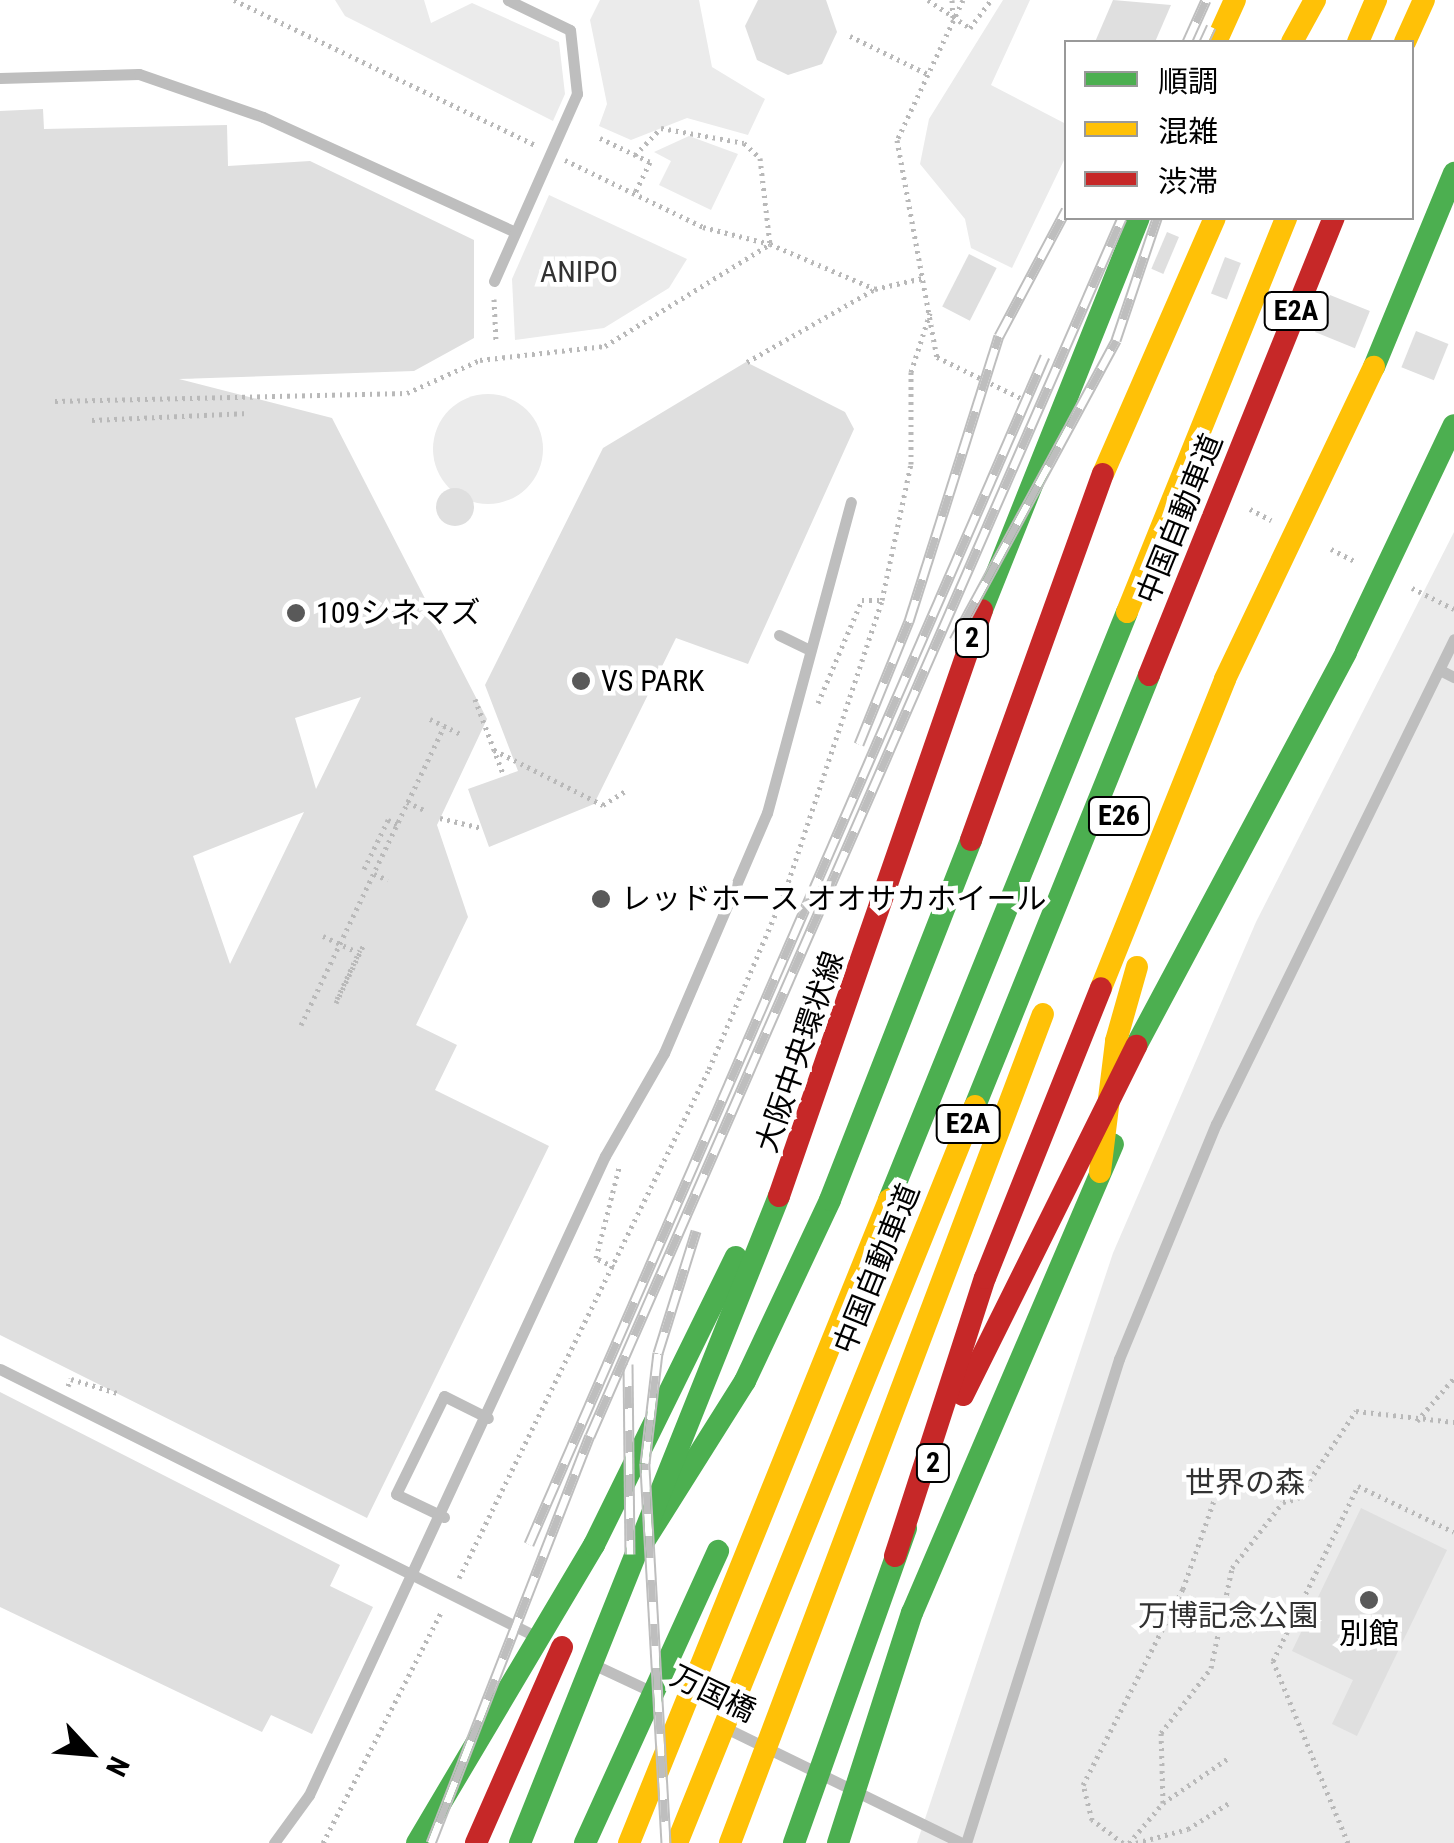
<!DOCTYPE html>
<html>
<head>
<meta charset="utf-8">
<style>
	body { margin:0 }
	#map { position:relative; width:1454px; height:1843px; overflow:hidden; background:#fff; font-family:"Roboto Condensed","Noto Sans JP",sans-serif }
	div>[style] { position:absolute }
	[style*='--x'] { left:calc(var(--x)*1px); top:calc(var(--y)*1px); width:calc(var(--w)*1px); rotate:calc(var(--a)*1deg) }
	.green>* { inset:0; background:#ebebeb }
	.round { border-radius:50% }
	.building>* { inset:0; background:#dfdfdf; transform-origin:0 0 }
	.path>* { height:5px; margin-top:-2.5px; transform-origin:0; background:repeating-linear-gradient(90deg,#b9b9b9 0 2.5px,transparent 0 7.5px) }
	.lane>* { height:11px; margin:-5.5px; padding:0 5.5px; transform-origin:5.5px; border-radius:5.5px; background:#bebebe }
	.fast>* { height:22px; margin:-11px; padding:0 11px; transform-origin:11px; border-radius:11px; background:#4caf50 }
	.slow>* { height:22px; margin:-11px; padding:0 11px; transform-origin:11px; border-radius:11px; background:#ffc107 }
	.jam>* { height:22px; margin:-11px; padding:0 11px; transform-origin:11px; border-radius:11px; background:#c62828 }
	.rail>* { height:11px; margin-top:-5.5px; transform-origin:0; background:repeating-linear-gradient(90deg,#fff 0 22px,#bebebe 0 44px); box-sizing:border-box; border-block:2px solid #bebebe }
	.dots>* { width:28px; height:28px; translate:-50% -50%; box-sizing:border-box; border:5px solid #fff; border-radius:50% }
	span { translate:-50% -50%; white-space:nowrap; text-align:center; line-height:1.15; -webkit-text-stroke:9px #fff; paint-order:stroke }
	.shield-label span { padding:2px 8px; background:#fff; border:2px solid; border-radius:8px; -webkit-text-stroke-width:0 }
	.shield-label { font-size:28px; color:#000; font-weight:700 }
	.park-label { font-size:30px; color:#323232 }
	.street-label { font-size:30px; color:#000 }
	.poi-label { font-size:30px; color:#000 }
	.left { translate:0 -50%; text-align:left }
	.legend { position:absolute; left:1064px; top:40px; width:350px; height:180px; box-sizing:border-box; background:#fff; border:2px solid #999; margin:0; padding:12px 18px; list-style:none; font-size:30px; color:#000 }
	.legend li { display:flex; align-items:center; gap:20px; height:50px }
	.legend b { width:50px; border:2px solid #999 }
	.north { position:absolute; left:40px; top:1703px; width:100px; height:100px; -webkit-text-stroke:8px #fff; paint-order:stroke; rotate:116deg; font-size:28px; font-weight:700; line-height:40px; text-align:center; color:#000 }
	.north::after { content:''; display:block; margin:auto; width:35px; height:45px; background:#000; clip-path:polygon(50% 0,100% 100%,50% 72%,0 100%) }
</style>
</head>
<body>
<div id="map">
	<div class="green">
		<div style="clip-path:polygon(335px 0,424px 0,431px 23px,472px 3px,559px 42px,565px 94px,553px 121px,345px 16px)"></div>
		<div style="clip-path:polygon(600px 0,699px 0,712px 67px,765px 99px,748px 135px,687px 118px,631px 140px,599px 126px,607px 104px,590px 20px)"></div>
		<div style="clip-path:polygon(1003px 0,1030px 0,991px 85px,1066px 124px,1066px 156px,1012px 268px,971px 248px,965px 219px,920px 164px,929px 119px)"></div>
		<div style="clip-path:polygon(689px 136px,738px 154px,711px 210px,659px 185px,671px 161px,654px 152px)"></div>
		<div style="clip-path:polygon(549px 195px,687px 259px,669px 288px,604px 328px,515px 340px,512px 279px)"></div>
		<div class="round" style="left:433px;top:394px;width:110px;height:110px"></div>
		<div style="clip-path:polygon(1454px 532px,1454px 1843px,917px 1843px,1113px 1253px,1256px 922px)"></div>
	</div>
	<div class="building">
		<div style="clip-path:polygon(758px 0,826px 0,837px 32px,822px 64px,788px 75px,757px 60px,745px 26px)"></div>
		<div style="clip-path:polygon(1113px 0,1171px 5px,1155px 42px,1095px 42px)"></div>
		<div style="clip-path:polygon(evenodd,43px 109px,44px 129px,227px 125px,228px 166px,310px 161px,474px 240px,474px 338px,414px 371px,179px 379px,332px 418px,487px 719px,437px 825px,468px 917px,416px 1025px,457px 1045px,435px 1090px,549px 1146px,367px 1518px,0 1335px,0 111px,43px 109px,361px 697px,316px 789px,295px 718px,361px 697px,43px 109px,304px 812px,230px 964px,193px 856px,304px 812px)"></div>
		<div style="left:1167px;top:232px;width:13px;height:40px;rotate:23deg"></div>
		<div style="left:969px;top:254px;width:31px;height:59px;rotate:27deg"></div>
		<div style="left:1225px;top:257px;width:17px;height:39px;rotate:21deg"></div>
		<div style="left:1330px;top:295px;width:43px;height:40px;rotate:22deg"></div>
		<div style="left:1416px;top:331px;width:35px;height:39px;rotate:22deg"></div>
		<div style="clip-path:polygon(746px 362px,845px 412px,854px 429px,748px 664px,676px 638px,594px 804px,489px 847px,468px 789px,518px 771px,485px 685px,603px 448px)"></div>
		<div class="round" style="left:436px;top:488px;width:38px;height:38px"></div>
		<div style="clip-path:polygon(0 1392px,340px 1565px,330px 1586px,373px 1607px,312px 1734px,271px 1715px,262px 1732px,0 1607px)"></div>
		<div style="clip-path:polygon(1361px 1508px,1447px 1550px,1357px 1736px,1332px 1724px,1353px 1680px,1292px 1651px)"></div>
	</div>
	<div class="path">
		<div style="--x:234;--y:0;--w:336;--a:25.7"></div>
		<div style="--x:928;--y:0;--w:50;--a:33.7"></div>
		<div style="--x:970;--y:28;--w:35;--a:-53"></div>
		<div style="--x:952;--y:0;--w:18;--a:87"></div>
		<div style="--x:963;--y:0;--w:155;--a:115.2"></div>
		<div style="--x:897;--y:140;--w:221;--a:79.6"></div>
		<div style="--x:937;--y:357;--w:102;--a:26.1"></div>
		<div style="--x:850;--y:36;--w:87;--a:26"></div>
		<div style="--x:600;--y:138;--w:55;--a:25.6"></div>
		<div style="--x:650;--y:162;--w:34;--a:116"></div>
		<div style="--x:635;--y:155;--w:37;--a:-46"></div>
		<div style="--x:661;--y:128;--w:84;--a:10.2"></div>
		<div style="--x:744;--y:143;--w:22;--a:43"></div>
		<div style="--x:760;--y:158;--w:87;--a:83.4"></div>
		<div style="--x:565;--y:160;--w:153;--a:25.9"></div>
		<div style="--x:703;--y:227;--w:69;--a:14.2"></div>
		<div style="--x:770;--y:244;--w:114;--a:23.2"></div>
		<div style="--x:494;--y:299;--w:42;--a:87.3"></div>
		<div style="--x:747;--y:362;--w:147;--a:-29.7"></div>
		<div style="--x:875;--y:289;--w:49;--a:-12.9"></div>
		<div style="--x:55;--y:401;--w:352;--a:-1.3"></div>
		<div style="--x:407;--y:393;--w:80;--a:-24.3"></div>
		<div style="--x:480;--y:360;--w:126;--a:-6.4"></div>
		<div style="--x:605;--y:346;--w:194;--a:-31.7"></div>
		<div style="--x:92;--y:420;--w:157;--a:-2.6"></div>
		<div style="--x:1250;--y:509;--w:24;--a:28"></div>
		<div style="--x:1331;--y:549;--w:29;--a:27"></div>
		<div style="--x:1412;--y:588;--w:47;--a:26.6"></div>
		<div style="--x:475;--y:699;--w:82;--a:69.4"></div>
		<div style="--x:818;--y:703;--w:112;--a:-66.9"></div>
		<div style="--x:862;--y:600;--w:20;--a:0"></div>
		<div style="--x:430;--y:719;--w:34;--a:26"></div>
		<div style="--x:494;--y:750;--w:122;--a:26.8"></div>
		<div style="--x:603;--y:805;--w:28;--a:-32"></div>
		<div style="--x:407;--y:802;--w:19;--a:25"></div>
		<div style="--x:440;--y:818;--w:43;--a:13.4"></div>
		<div style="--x:364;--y:869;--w:55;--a:-63.9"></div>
		<div style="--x:388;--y:820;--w:10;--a:24"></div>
		<div style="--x:374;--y:874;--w:15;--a:23"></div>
		<div style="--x:323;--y:936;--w:33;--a:25"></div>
		<div style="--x:337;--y:999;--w:54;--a:-64.9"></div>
		<div style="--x:336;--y:1003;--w:65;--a:-64.6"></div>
		<div style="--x:301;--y:1025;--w:331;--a:-64.4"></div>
		<div style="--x:614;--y:1267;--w:20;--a:-153"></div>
		<div style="--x:596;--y:1258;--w:97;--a:-75.7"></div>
		<div style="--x:68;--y:1386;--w:8;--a:-67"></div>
		<div style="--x:71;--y:1379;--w:48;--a:16.9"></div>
		<div style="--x:1417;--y:1421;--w:57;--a:-49.3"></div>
		<div style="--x:459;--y:1578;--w:567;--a:-63.84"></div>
		<div style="--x:709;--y:1069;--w:196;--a:-66.8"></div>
		<div style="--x:786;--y:889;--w:305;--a:-71.6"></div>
		<div style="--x:882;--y:600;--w:139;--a:-78"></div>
		<div style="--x:911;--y:464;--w:92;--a:-90"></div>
		<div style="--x:911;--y:372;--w:62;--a:-72.1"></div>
		<div style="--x:1163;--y:1803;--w:70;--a:-91.6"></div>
		<div style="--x:1161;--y:1733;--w:82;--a:-52.4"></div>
		<div style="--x:1211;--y:1668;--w:102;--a:-78.1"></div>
		<div style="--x:1232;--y:1568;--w:83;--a:-52.3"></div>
		<div style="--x:1283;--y:1502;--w:14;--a:-12"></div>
		<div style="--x:1297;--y:1499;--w:106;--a:-56.2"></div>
		<div style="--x:1356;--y:1411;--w:99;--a:6.4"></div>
		<div style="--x:323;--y:1843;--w:262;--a:-62.9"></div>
		<div style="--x:1123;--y:1843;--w:39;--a:-143"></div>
		<div style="--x:1092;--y:1820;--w:36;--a:-104"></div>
		<div style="--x:1083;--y:1785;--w:220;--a:-63"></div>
		<div style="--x:1183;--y:1589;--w:100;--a:-70.7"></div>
		<div style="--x:1216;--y:1495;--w:52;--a:-26.1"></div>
		<div style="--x:1263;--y:1472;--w:46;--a:16.5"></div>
		<div style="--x:1129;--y:1843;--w:52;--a:-49.6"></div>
		<div style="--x:1163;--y:1803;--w:81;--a:-34.5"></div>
		<div style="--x:1136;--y:1843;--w:54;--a:-15.1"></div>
		<div style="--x:1188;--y:1829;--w:52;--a:-32.5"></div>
		<div style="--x:1348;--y:1843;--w:197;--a:-112.4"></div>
		<div style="--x:1273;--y:1661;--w:195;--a:-64.1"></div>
		<div style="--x:1358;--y:1486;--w:106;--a:25.6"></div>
	</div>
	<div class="lane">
		<div style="--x:0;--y:78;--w:139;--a:-1.6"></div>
		<div style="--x:139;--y:74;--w:131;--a:19.1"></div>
		<div style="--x:263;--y:117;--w:273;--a:24.5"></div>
		<div style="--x:494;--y:281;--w:205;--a:-66.1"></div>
		<div style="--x:577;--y:94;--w:64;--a:-96.2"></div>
		<div style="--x:570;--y:30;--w:69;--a:-154.2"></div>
		<div style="--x:779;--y:635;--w:34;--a:26"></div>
		<div style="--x:1440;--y:670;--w:16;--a:27"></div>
		<div style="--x:0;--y:1369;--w:598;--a:26.52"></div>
		<div style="--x:444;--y:1517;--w:53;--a:-154.4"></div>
		<div style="--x:396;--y:1494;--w:109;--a:-63.9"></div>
		<div style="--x:444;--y:1396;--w:49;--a:26.6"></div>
		<div style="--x:597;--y:1666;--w:56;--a:25.2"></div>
		<div style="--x:732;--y:1731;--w:256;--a:26"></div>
		<div style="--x:274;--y:1843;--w:59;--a:-53.9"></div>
		<div style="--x:309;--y:1795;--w:704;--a:-65.15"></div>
		<div style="--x:605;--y:1156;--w:119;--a:-60.2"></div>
		<div style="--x:664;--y:1053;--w:261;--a:-66.8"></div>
		<div style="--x:767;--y:813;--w:322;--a:-74.9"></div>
		<div style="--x:966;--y:1843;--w:508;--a:-72.46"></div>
		<div style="--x:1119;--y:1359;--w:254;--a:-67.6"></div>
		<div style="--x:1216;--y:1124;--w:540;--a:-63.86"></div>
	</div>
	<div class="fast">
		<div style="--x:1374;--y:367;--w:210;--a:-67.6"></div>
		<div style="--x:982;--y:610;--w:422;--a:-68.2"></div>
		<div style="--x:1136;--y:1046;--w:446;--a:-61.9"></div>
		<div style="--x:1346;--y:652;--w:251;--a:-64.6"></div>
		<div style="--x:975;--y:1106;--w:465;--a:-68"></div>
		<div style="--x:889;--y:1200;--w:634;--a:-67.96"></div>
		<div style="--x:638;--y:1551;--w:201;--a:-57.8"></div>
		<div style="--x:745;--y:1381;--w:200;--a:-64.8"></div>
		<div style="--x:830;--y:1200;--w:387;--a:-68.6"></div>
		<div style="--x:417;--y:1843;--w:347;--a:-59.3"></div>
		<div style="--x:594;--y:1545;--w:321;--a:-63.8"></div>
		<div style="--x:520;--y:1843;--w:697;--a:-68.18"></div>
		<div style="--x:585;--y:1843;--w:321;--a:-65.5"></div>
		<div style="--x:794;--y:1843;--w:334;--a:-70.4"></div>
		<div style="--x:838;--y:1843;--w:242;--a:-72.2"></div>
		<div style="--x:912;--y:1613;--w:510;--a:-66.8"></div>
	</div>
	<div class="slow">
		<div style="--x:1216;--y:42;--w:46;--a:-65.7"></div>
		<div style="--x:1292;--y:42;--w:48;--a:-61.3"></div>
		<div style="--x:1358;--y:42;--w:46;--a:-66.8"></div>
		<div style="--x:1405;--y:42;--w:46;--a:-65.7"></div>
		<div style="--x:1103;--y:474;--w:279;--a:-66.4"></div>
		<div style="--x:1127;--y:612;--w:425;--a:-68"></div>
		<div style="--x:1101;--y:988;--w:333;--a:-68.1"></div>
		<div style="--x:1225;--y:679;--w:346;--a:-64.5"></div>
		<div style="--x:1100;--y:1172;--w:132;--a:-83"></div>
		<div style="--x:1116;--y:1041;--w:77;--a:-74.2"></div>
		<div style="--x:629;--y:1843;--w:694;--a:-67.98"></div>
		<div style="--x:677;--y:1843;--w:795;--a:-67.98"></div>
		<div style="--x:730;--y:1843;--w:886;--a:-69.32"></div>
	</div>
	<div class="jam">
		<div style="--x:1149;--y:675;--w:493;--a:-68"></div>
		<div style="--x:971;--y:840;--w:389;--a:-70.2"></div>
		<div style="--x:779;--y:1196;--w:620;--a:-70.89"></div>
		<div style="--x:963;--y:1395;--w:390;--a:-63.6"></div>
		<div style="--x:895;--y:1556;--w:292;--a:-72.1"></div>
		<div style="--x:985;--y:1278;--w:312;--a:-68.2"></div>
		<div style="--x:476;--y:1843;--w:214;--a:-66.3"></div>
	</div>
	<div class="rail">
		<div style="--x:1187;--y:42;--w:46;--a:-65.7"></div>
		<div style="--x:1204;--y:42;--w:17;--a:-65"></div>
		<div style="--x:954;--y:640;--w:341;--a:-61.6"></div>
		<div style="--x:1116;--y:340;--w:129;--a:-71.4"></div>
		<div style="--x:859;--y:744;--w:133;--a:-67.9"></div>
		<div style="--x:909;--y:621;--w:299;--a:-72.5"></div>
		<div style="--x:999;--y:336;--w:143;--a:-62"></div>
		<div style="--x:628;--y:1364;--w:190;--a:89.4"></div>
		<div style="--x:529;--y:1544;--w:1295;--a:-66.52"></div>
		<div style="--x:431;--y:1843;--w:437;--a:-68.7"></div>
		<div style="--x:590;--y:1436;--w:1329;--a:-66.41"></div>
		<div style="--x:666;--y:1843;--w:381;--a:-93.2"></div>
		<div style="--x:645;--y:1463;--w:111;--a:-83.3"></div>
		<div style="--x:658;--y:1353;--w:128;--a:-72.7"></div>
	</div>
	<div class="dots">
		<div style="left:296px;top:613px;background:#595959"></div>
		<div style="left:581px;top:681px;background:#595959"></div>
		<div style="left:601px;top:899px;background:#595959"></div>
		<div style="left:1369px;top:1600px;background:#595959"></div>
	</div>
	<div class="shield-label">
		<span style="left:1296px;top:311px">E2A</span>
		<span style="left:972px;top:638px">2</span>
		<span style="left:1119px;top:816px">E26</span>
		<span style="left:968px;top:1124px">E2A</span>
		<span style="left:933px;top:1463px">2</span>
	</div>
	<div class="park-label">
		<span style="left:579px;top:272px">ANIPO</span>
		<span style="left:1245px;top:1483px">世界の森</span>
		<span style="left:1228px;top:1616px">万博記念公園</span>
	</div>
	<div class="street-label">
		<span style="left:1180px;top:519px;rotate:-68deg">中国自動車道</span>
		<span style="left:800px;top:1052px;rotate:-71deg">大阪中央環状線</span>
		<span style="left:877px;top:1269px;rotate:-68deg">中国自動車道</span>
		<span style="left:713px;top:1694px;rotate:26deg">万国橋</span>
	</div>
	<div class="poi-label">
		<span class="left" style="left:316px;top:613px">109シネマズ</span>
		<span class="left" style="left:601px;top:681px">VS PARK</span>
		<span class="left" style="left:621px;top:899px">レッドホース オオサカホイール</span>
		<span style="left:1369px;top:1634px">別館</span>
	</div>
	<ul class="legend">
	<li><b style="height:12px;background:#4caf50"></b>順調</li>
	<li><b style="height:12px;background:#ffc107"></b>混雑</li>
	<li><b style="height:12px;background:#c62828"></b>渋滞</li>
	</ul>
	<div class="north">N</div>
</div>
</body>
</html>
